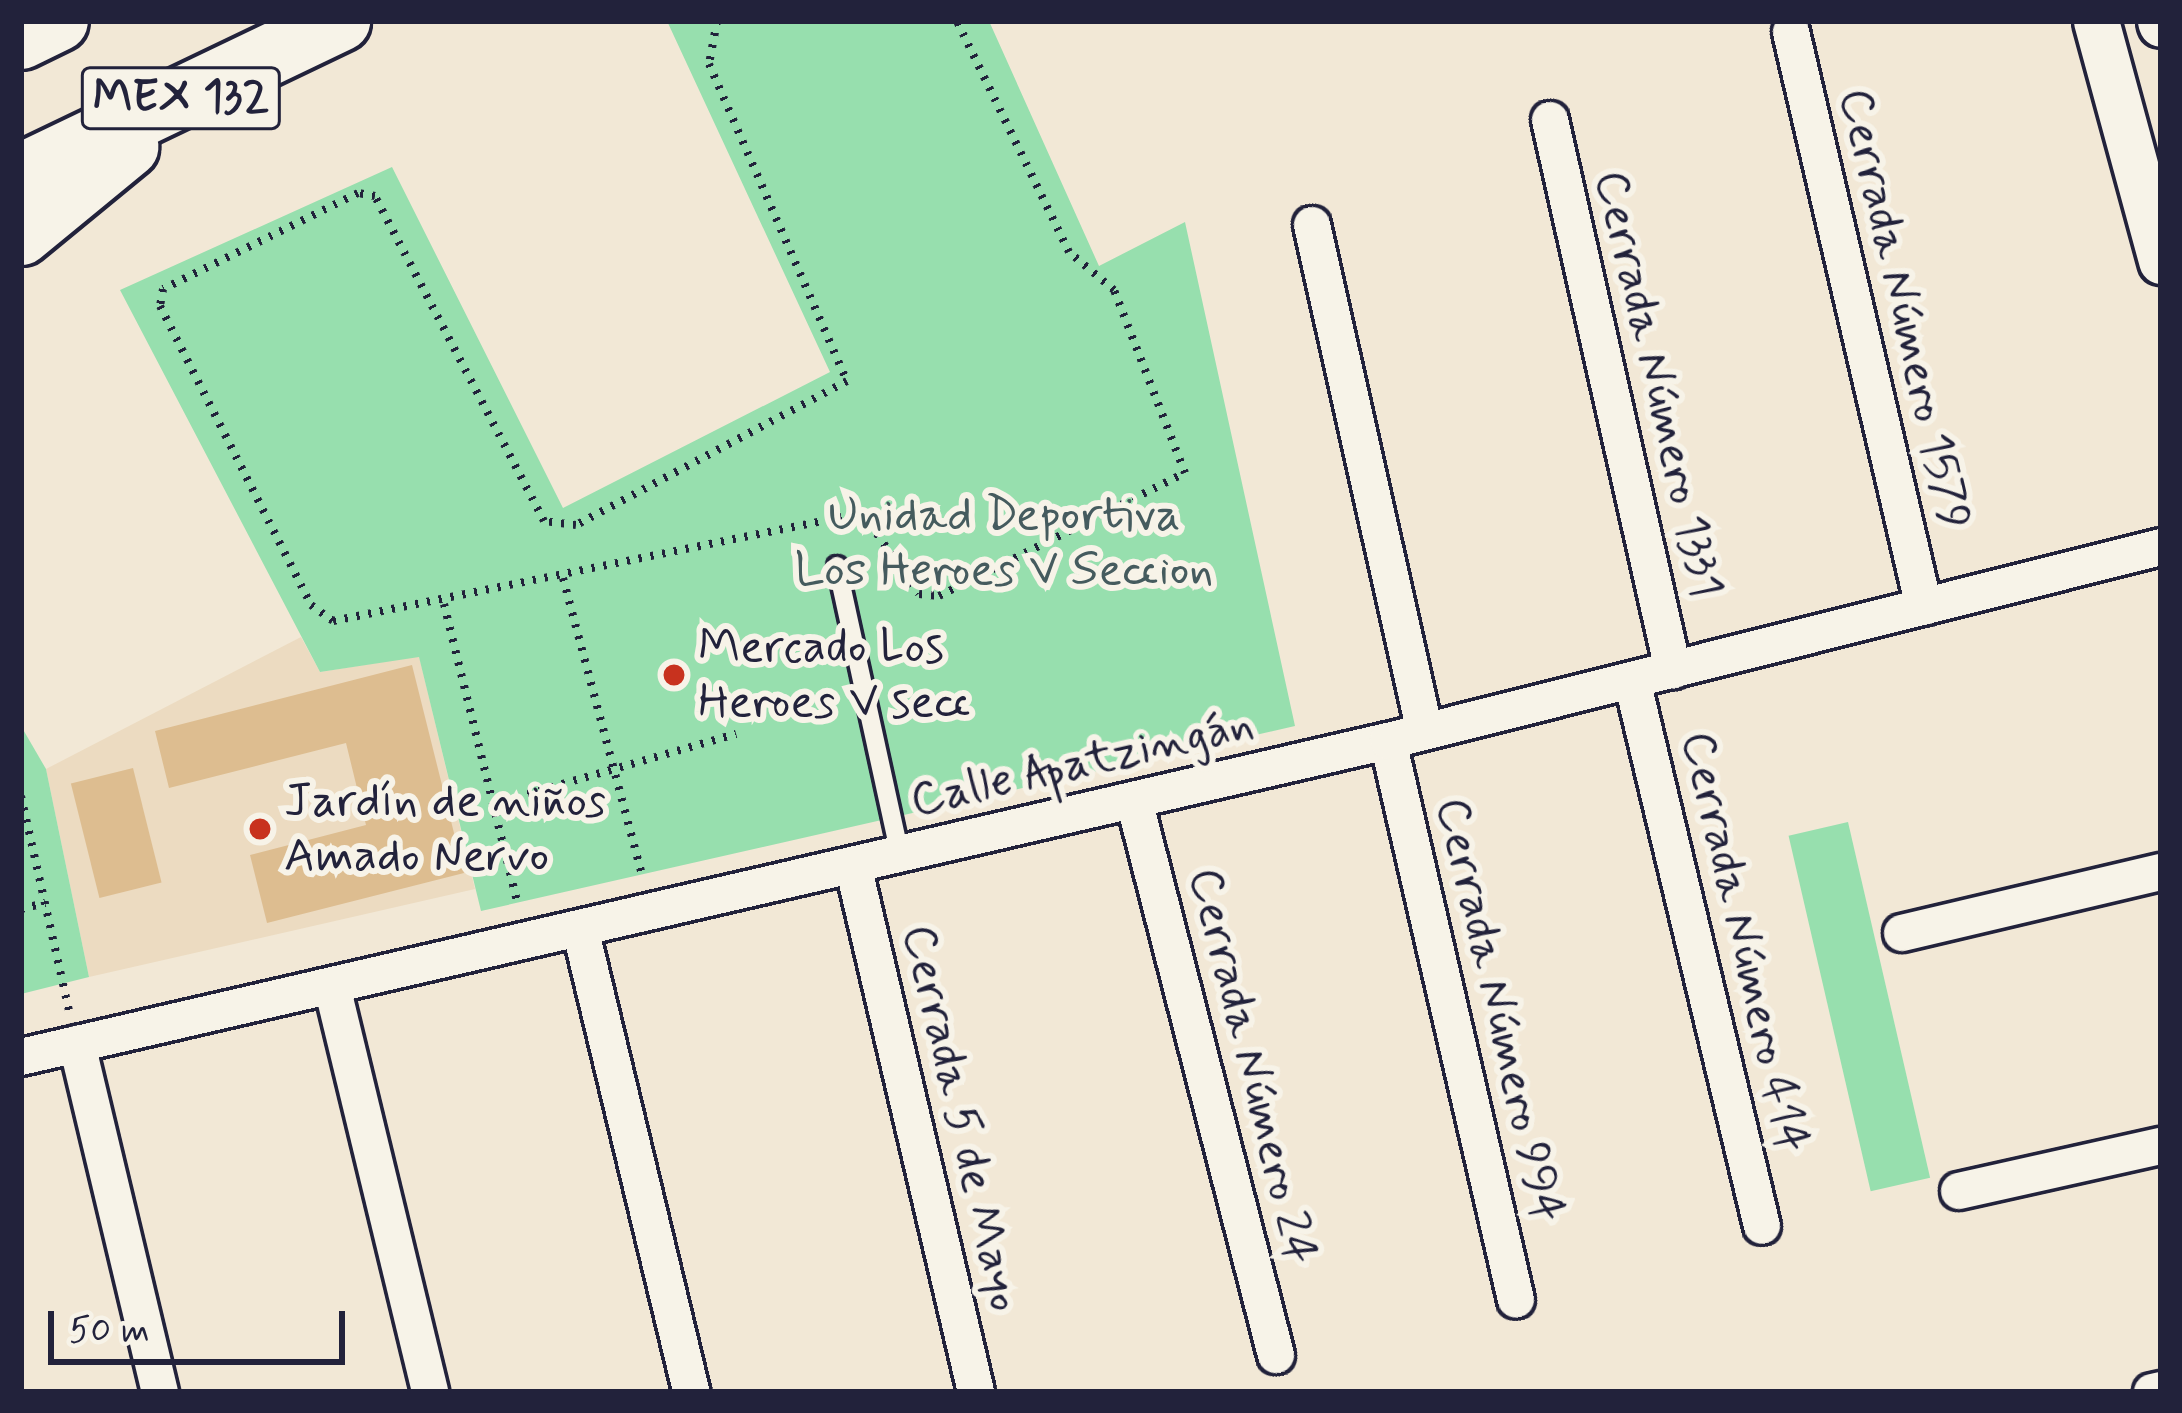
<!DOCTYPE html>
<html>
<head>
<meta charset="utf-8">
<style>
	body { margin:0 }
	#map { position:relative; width:2182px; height:1413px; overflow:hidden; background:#f2e8d6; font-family:Mynerve,sans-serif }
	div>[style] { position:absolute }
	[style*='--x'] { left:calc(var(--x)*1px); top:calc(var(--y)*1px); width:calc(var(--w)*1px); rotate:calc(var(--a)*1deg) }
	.built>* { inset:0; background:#ecdbc1 }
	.green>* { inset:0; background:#97dfae; transform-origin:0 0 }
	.building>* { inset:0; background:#ddbd90; transform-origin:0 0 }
	.path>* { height:8px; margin-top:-4px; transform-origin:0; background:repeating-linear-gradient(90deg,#22223b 0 3px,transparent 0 12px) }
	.roads { filter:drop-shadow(3px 0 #22223b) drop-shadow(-3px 0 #22223b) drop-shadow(0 3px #22223b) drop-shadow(0 -3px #22223b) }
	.service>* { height:18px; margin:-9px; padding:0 9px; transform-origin:9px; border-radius:9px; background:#f7f3e8 }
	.minor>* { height:36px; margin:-18px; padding:0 18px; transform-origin:18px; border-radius:18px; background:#f7f3e8 }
	.tertiary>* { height:45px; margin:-22.5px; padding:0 22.5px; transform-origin:22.5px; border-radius:22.5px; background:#f7f3e8 }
	.trunk>* { height:60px; margin:-30px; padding:0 30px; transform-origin:30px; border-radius:30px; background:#f7f3e8 }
	.dots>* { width:33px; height:33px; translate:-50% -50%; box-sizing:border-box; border:6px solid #f7f3e8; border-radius:50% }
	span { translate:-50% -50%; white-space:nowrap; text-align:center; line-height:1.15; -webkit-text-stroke:12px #f7f3e8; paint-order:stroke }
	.shield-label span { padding:3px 9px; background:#f7f3e8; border:3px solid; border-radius:9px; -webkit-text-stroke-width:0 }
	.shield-label { font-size:45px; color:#22223b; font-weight:700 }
	.street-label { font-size:48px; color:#22223b }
	.park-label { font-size:48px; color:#455b5e }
	.poi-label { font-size:48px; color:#22223b }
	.left { translate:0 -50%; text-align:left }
	.frame { position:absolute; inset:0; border:24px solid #22223b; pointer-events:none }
	.scale { position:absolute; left:48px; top:1311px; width:297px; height:54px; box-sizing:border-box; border:6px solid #22223b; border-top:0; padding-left:15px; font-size:36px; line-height:42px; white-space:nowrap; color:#22223b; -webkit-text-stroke:9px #f7f3e8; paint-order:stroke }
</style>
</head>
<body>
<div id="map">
	<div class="built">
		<div style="clip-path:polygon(301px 637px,320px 672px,419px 656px,475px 889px,89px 977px,46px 769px)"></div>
	</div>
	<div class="green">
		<div style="clip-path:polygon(667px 21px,989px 21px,1099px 266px,1185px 222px,1295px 726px,481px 911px,419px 657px,320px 672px,120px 290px,392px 167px,563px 508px,830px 372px)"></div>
		<div style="clip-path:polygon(21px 726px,46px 769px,89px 977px,21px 994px)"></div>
		<div style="left:1848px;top:822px;width:365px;height:61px;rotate:77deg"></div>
	</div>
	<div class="building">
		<div style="clip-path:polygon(412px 665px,464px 873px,267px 923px,250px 855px,366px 825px,346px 743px,169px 788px,155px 731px)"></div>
		<div style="left:133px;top:768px;width:118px;height:64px;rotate:76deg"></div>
	</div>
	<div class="path">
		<div style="--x:717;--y:21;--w:44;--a:100.5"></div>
		<div style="--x:709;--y:64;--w:346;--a:66.5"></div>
		<div style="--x:847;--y:381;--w:307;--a:152"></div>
		<div style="--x:576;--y:525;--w:32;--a:-173"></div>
		<div style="--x:544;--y:521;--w:366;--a:-117.5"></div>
		<div style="--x:375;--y:196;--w:17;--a:-170"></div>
		<div style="--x:358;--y:193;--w:217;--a:153.8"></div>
		<div style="--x:163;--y:289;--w:17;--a:100"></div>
		<div style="--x:160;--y:306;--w:335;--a:63.2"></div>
		<div style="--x:311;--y:605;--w:27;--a:36"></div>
		<div style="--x:333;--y:621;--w:525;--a:-11.55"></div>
		<div style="--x:847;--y:516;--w:24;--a:19"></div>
		<div style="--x:870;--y:524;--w:85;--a:55"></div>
		<div style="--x:919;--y:594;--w:20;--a:6"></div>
		<div style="--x:939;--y:596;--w:275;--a:-26.6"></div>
		<div style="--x:1185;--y:473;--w:196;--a:-111.2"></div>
		<div style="--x:1114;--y:290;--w:59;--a:-139.8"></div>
		<div style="--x:1069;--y:252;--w:257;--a:-115.9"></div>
		<div style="--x:563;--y:578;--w:310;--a:75.1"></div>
		<div style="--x:444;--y:604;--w:310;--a:76.2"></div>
		<div style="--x:21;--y:796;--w:220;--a:77.4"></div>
		<div style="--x:493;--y:804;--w:253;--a:-16.1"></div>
		<div style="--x:21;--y:909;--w:25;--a:-14"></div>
	</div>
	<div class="roads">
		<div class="service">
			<div style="--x:837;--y:566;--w:295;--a:77.7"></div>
		</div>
		<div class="minor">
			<div style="--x:1791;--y:32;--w:590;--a:76.98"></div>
			<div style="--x:1550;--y:120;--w:564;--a:77.39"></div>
			<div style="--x:1312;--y:225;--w:519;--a:77.44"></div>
			<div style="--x:1632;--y:680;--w:561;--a:76.61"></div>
			<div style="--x:1388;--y:741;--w:573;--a:77.1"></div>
			<div style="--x:1134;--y:800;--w:573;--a:75.65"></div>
			<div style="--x:853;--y:865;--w:541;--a:76.86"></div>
			<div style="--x:580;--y:928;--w:477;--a:76.5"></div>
			<div style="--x:1902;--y:933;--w:266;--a:-13.3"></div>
			<div style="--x:332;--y:986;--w:418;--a:76.4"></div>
			<div style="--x:77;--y:1044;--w:358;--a:76.6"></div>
			<div style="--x:21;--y:1057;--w:1403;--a:-13.02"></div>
			<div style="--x:1388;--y:741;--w:797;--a:-14.09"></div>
			<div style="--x:1959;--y:1191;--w:207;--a:-12.6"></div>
			<div style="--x:2152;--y:1392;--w:9;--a:-13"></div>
		</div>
		<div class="tertiary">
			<div style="--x:2096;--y:21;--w:249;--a:74.8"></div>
			<div style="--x:2160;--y:21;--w:3;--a:72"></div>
		</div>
		<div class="trunk">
			<div style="--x:21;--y:39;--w:41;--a:-25.9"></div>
			<div style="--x:21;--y:174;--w:354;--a:-25.6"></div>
			<div style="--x:21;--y:235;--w:139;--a:-39.4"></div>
		</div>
	</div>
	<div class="dots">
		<div style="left:674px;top:675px;background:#c8321e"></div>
		<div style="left:260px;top:829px;background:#c8321e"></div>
	</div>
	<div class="shield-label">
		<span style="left:181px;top:98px">MEX 132</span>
	</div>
	<div class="street-label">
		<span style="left:1904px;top:309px;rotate:77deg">Cerrada Número 1579</span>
		<span style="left:1658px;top:384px;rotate:77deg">Cerrada Número 1331</span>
		<span style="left:1082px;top:763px;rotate:-13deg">Calle Apatzingán</span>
		<span style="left:1744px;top:942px;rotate:77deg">Cerrada Número 414</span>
		<span style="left:1499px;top:1010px;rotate:77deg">Cerrada Número 994</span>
		<span style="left:1252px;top:1066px;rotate:76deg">Cerrada Número 24</span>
		<span style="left:961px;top:1118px;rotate:77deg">Cerrada 5 de Mayo</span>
	</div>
	<div class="park-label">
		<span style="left:1004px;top:543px">Unidad Deportiva<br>Los Heroes V Seccion</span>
	</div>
	<div class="poi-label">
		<span class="left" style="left:698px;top:675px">Mercado Los<br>Heroes V secc</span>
		<span class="left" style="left:284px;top:829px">Jardín de niños<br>Amado Nervo</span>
	</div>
	<div class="frame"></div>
	<div class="scale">50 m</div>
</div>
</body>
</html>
